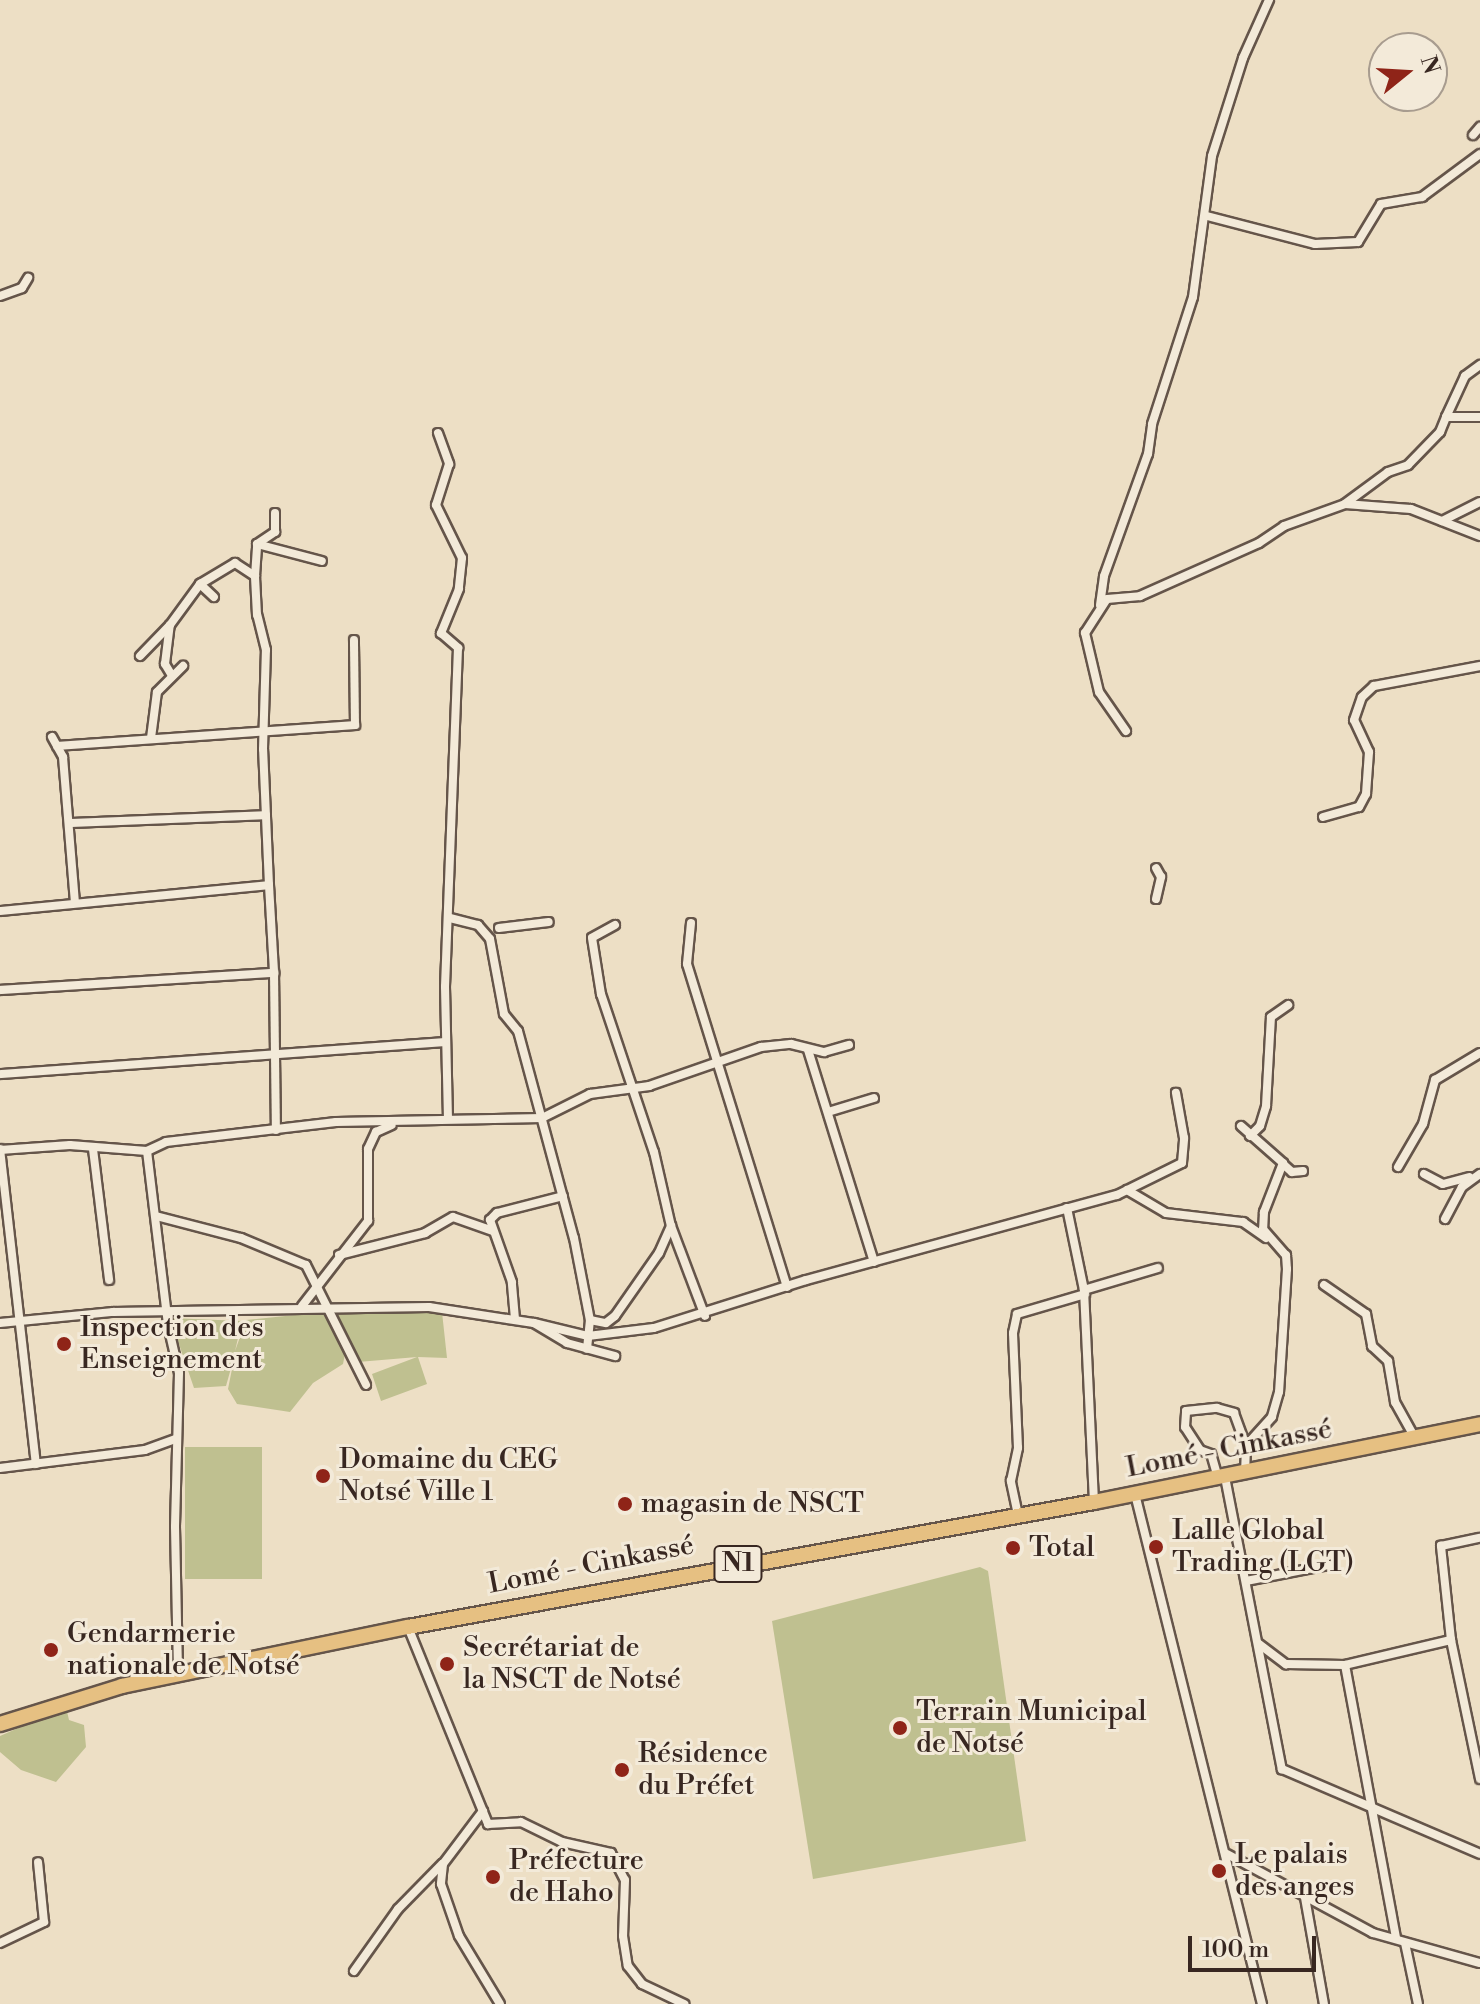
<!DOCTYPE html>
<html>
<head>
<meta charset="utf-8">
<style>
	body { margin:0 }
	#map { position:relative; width:1480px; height:2004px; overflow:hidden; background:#eddfc5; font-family:"Libre Bodoni",serif }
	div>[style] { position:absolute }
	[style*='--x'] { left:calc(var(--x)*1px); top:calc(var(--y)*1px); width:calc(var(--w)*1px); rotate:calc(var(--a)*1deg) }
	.green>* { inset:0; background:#bfc090; transform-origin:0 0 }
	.roads { filter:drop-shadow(2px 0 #65554a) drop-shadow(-2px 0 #65554a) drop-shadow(0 2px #65554a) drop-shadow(0 -2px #65554a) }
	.street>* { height:8px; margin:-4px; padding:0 4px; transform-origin:4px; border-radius:4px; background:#f3ead9 }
	.highway>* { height:14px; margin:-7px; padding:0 7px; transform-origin:7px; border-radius:7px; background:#e6c082 }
	.dots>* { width:22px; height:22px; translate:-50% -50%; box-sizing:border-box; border:4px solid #f3ead9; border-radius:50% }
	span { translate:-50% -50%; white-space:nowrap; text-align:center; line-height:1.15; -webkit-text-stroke:6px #f3ead9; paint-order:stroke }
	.shield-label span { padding:2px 6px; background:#f3ead9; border:2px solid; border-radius:6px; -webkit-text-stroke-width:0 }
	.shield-label { font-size:26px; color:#382721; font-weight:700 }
	.poi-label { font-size:28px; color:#382721 }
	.left { translate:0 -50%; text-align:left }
	.street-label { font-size:28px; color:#382721 }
	.north { position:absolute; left:1368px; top:32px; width:80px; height:80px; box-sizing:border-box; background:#f3ead9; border:2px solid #a89c8f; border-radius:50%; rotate:72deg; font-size:22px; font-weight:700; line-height:32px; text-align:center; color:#382721 }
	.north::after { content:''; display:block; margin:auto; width:28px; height:36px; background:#8f2418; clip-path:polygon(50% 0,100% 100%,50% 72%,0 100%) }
	.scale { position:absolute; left:1188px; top:1936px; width:128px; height:36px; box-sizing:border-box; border:4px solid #382721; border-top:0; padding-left:10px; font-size:24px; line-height:28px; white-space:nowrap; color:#382721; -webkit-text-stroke:6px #f3ead9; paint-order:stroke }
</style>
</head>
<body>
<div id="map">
	<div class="green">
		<div style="clip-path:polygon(335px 1311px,442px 1312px,447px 1358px,418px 1357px,427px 1384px,381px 1401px,372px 1374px,417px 1357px,358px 1362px)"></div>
		<div style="clip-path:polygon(324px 1312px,345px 1354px,343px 1364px,313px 1383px,290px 1412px,237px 1404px,228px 1389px,235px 1354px,226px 1386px,194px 1388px,170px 1318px,242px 1321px,235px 1351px,246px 1320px)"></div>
		<div style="left:185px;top:1447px;width:77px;height:132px"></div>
		<div style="clip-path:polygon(980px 1567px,988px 1571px,1026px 1841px,813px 1879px,772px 1621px)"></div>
		<div style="clip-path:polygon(66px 1707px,69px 1720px,84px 1725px,86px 1747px,56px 1782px,21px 1770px,0 1752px,0 1736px)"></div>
	</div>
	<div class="roads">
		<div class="street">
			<div style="--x:1473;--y:135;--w:11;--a:-49"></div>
			<div style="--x:1207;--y:216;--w:112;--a:14.5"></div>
			<div style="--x:1315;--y:244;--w:43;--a:-2.7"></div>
			<div style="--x:1358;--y:242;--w:44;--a:-58.8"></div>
			<div style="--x:1381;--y:204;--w:42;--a:-9.7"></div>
			<div style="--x:1422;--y:197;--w:72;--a:-36.6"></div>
			<div style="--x:0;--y:296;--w:23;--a:-20"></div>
			<div style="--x:22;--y:288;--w:12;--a:-59"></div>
			<div style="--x:1446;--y:417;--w:45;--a:-65.1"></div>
			<div style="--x:1465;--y:376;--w:19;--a:-36"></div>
			<div style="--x:438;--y:433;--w:33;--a:70"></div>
			<div style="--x:449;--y:464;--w:43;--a:107.6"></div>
			<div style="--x:436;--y:505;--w:59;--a:63.9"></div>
			<div style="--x:462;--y:558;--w:31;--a:96"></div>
			<div style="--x:459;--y:589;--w:48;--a:112.2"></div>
			<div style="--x:441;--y:633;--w:23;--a:41"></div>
			<div style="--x:458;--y:648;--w:339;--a:92.2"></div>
			<div style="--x:445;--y:987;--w:132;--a:88.7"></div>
			<div style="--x:1346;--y:503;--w:52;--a:-36.4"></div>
			<div style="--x:1388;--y:472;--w:21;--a:-19"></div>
			<div style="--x:1408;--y:465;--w:46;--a:-45.9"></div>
			<div style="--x:1440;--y:432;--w:16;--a:-68"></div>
			<div style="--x:1446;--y:417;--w:34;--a:0"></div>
			<div style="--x:1442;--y:521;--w:42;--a:-26.6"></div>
			<div style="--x:257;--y:544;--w:67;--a:14.7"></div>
			<div style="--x:200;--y:584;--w:41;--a:-31"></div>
			<div style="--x:235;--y:563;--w:24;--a:33"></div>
			<div style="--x:1100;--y:605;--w:29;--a:-82"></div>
			<div style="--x:1104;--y:576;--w:130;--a:-70.2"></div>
			<div style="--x:1148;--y:454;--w:30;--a:-82"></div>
			<div style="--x:1152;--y:424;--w:133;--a:-72.1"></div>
			<div style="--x:1193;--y:297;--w:142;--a:-82.3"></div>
			<div style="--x:1212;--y:156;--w:103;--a:-72.4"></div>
			<div style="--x:1243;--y:58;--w:64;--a:-65.9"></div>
			<div style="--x:140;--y:656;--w:43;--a:-45.9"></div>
			<div style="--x:171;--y:674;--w:12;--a:-121"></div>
			<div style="--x:165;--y:664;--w:39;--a:-83"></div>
			<div style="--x:170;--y:625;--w:51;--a:-53.8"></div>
			<div style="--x:200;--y:584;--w:19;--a:43"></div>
			<div style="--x:1126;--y:731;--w:47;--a:-124.7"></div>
			<div style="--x:1099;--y:692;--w:61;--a:-103.3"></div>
			<div style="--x:1085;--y:633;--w:40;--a:-57.1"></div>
			<div style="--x:1107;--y:599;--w:33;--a:-5"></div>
			<div style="--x:1140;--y:596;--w:130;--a:-24"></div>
			<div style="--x:1259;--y:543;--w:30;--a:-34"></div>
			<div style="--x:1284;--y:526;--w:65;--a:-19.8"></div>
			<div style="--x:1345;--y:504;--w:66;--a:4.3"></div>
			<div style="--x:1411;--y:509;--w:74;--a:21.4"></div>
			<div style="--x:52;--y:737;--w:23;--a:61"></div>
			<div style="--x:63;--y:757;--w:146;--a:85.3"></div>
			<div style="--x:151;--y:738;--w:46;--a:-82.6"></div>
			<div style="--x:157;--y:692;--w:37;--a:-45"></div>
			<div style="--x:57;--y:746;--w:299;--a:-4"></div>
			<div style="--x:355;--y:725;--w:85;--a:-90.7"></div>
			<div style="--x:1323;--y:817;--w:37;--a:-16"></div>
			<div style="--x:1359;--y:807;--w:15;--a:-62"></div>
			<div style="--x:1366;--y:794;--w:42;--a:-85.9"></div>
			<div style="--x:1369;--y:752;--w:35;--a:-115"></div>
			<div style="--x:1354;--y:720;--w:24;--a:-71"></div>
			<div style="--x:1362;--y:697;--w:16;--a:-43"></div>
			<div style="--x:1374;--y:686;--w:108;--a:-10.7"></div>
			<div style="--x:69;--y:823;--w:197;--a:-2.3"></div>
			<div style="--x:269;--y:885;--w:88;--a:86.7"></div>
			<div style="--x:1156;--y:899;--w:23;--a:-77"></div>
			<div style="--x:1161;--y:877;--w:10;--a:-119"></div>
			<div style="--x:0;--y:911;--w:270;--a:-5.5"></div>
			<div style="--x:269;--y:885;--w:136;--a:-92.5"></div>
			<div style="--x:263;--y:749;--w:99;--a:-88.3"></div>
			<div style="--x:266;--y:650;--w:36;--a:-104"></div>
			<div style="--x:257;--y:615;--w:39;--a:-93"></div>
			<div style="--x:255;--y:576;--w:32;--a:-86"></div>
			<div style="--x:257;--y:544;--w:22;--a:-34"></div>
			<div style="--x:275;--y:532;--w:19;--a:-90"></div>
			<div style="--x:450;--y:918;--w:29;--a:14"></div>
			<div style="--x:478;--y:925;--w:18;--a:49"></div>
			<div style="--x:490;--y:939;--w:76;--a:79.4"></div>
			<div style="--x:504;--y:1014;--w:22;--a:51"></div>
			<div style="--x:518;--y:1031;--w:214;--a:74.9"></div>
			<div style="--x:574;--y:1238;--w:84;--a:79"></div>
			<div style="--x:590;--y:1320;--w:29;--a:96"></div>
			<div style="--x:691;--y:923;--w:41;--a:95.6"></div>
			<div style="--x:687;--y:964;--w:338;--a:72.8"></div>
			<div style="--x:615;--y:925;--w:26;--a:151"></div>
			<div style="--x:592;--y:938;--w:57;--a:80.9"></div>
			<div style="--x:601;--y:994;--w:167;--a:71.5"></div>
			<div style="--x:654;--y:1152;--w:76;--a:77.1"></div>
			<div style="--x:671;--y:1226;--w:96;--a:69.3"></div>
			<div style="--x:499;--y:928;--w:50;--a:-6.8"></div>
			<div style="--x:0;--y:990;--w:275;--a:-3.6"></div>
			<div style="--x:274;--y:973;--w:157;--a:89.3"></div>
			<div style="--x:808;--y:1050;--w:222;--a:72.7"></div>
			<div style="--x:0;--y:1074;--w:446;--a:-4.1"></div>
			<div style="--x:828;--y:1112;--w:48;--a:-16.9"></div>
			<div style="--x:1241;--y:1126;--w:56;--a:41.4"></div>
			<div style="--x:1283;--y:1163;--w:53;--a:111.2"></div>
			<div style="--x:1264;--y:1212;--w:17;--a:93"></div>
			<div style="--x:1263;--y:1229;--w:35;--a:49"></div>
			<div style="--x:1286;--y:1255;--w:14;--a:86"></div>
			<div style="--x:1287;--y:1269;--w:123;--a:93.7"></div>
			<div style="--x:1279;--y:1392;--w:26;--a:106"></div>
			<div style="--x:1272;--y:1417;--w:39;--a:132"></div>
			<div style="--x:1246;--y:1446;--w:26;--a:92"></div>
			<div style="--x:1250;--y:1136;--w:14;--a:-45"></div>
			<div style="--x:1260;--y:1126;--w:21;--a:-73"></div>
			<div style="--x:1266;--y:1106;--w:89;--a:-86.8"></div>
			<div style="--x:1271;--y:1017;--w:21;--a:-35"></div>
			<div style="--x:0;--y:1149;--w:317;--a:83.5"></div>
			<div style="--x:93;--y:1149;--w:132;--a:83"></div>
			<div style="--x:0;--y:1150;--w:70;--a:-4.1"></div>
			<div style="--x:70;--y:1145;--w:77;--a:4.5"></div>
			<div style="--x:147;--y:1151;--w:21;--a:-25"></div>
			<div style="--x:166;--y:1142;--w:171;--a:-6.7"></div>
			<div style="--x:336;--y:1122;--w:206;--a:-1.1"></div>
			<div style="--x:542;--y:1118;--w:54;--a:-26.6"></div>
			<div style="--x:590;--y:1094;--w:60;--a:-7.7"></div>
			<div style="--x:649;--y:1086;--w:119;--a:-19.2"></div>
			<div style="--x:761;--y:1047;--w:30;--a:-6"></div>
			<div style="--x:791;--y:1044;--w:34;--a:14"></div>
			<div style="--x:824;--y:1052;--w:26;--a:-16"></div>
			<div style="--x:147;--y:1151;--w:175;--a:83.1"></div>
			<div style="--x:168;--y:1325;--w:49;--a:77.1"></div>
			<div style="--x:179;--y:1373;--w:154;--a:91.5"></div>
			<div style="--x:175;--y:1527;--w:148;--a:88.8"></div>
			<div style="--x:1283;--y:1164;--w:12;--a:42"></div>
			<div style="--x:1292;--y:1172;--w:11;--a:-5"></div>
			<div style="--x:1398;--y:1167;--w:50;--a:-59.8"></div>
			<div style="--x:1423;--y:1124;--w:46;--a:-74.7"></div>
			<div style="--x:1435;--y:1080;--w:52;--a:-31"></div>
			<div style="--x:1424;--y:1174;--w:21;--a:28"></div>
			<div style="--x:1443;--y:1184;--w:27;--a:-15"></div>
			<div style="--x:1127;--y:1190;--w:45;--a:30.5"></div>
			<div style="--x:1166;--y:1213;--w:78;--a:6.7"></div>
			<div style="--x:1243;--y:1222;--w:28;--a:35"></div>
			<div style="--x:1067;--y:1208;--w:84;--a:78.3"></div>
			<div style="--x:1084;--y:1290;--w:212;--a:87.3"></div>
			<div style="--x:156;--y:1216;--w:88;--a:14.5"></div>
			<div style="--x:241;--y:1238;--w:70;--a:22.6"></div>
			<div style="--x:306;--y:1265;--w:134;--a:63.4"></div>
			<div style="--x:1445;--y:1219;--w:36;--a:-62"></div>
			<div style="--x:1462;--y:1187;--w:22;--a:-36"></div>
			<div style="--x:339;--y:1255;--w:89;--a:-14.3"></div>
			<div style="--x:425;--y:1233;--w:32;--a:-30"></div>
			<div style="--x:453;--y:1217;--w:42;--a:19.3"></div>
			<div style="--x:1324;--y:1285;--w:51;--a:34.6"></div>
			<div style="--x:1366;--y:1314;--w:33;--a:79"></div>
			<div style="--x:1372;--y:1346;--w:22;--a:43"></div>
			<div style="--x:1388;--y:1361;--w:42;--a:80.3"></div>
			<div style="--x:1395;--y:1402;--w:41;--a:60.9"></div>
			<div style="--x:1084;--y:1290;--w:77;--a:-16.6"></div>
			<div style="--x:302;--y:1306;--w:108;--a:-52.2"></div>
			<div style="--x:368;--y:1221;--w:72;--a:-90"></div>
			<div style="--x:368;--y:1149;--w:19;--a:-65"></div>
			<div style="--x:376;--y:1132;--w:17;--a:-24"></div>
			<div style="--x:515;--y:1319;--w:37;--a:-95"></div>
			<div style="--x:512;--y:1282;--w:66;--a:-109.5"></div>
			<div style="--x:490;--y:1220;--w:10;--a:-45"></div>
			<div style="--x:497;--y:1213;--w:68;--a:-14.4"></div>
			<div style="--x:590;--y:1320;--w:16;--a:11"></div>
			<div style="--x:606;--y:1323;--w:11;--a:-38"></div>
			<div style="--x:615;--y:1316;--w:77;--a:-55.1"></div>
			<div style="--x:659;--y:1253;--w:30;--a:-66"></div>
			<div style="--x:0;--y:1323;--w:114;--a:-5.6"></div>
			<div style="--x:113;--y:1312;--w:316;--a:-0.9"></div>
			<div style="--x:429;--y:1307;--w:106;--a:8.7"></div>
			<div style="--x:534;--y:1323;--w:39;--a:31"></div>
			<div style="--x:567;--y:1343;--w:50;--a:15.2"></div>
			<div style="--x:534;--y:1323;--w:56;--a:13.5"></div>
			<div style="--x:588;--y:1336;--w:66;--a:-6.9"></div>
			<div style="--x:654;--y:1328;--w:159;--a:-17.5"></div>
			<div style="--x:806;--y:1280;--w:322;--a:-15.3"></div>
			<div style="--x:1117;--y:1195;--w:72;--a:-26.2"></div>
			<div style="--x:1182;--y:1163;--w:25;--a:-85"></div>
			<div style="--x:1184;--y:1138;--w:46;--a:-100.1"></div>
			<div style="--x:0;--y:1468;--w:146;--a:-7.1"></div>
			<div style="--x:145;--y:1450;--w:33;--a:-20"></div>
			<div style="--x:1225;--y:1477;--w:298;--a:79"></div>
			<div style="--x:1282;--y:1769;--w:215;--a:23.2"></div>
			<div style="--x:1218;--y:1478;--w:25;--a:-106"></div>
			<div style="--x:1211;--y:1454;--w:12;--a:-160"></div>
			<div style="--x:1200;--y:1450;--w:27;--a:-123"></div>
			<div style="--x:1185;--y:1427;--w:16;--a:-86"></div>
			<div style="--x:1186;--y:1411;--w:31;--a:-6"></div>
			<div style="--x:1217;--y:1408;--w:18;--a:16"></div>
			<div style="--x:1234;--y:1413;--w:35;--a:70"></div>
			<div style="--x:1135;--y:1494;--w:526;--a:76.02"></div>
			<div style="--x:1018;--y:1515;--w:35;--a:-102"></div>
			<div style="--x:1011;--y:1481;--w:34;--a:-78"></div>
			<div style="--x:1018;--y:1448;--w:115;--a:-92.5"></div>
			<div style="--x:1013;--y:1333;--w:19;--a:-78"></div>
			<div style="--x:1017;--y:1314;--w:71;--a:-16.4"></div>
			<div style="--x:1246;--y:1581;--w:85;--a:-10.9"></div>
			<div style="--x:408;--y:1627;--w:213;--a:67.9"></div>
			<div style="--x:488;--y:1824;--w:33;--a:-3"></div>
			<div style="--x:521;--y:1822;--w:46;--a:26"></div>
			<div style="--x:562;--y:1842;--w:50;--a:12.7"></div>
			<div style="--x:611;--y:1853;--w:30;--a:63"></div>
			<div style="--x:625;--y:1880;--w:56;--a:92"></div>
			<div style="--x:623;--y:1936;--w:30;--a:81"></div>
			<div style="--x:628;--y:1966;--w:23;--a:52"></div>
			<div style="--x:642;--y:1984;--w:47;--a:25.5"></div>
			<div style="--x:1451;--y:1640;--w:95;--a:-96.1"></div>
			<div style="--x:1441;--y:1546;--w:40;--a:-12"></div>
			<div style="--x:1259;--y:1644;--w:34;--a:37"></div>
			<div style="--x:1286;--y:1664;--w:59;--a:1"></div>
			<div style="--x:1345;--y:1665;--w:109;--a:-13.3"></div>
			<div style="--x:1451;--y:1640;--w:142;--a:78.2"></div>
			<div style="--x:1345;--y:1665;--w:277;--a:79.4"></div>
			<div style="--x:483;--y:1811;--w:66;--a:127"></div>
			<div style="--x:443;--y:1864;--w:20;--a:96"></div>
			<div style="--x:441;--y:1884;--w:55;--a:70.9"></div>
			<div style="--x:459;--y:1936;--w:79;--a:58.9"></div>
			<div style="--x:1227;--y:1854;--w:166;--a:28.4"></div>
			<div style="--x:1373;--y:1933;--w:111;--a:15.7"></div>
			<div style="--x:1304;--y:1892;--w:114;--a:79.9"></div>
			<div style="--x:0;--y:1943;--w:49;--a:-25.5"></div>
			<div style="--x:44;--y:1922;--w:60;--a:-95.7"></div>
			<div style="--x:1405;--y:1943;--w:62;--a:78"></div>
			<div style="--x:354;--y:1971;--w:76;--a:-54.6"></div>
			<div style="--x:398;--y:1909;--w:63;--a:-45.6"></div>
		</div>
		<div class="highway">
			<div style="--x:0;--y:1724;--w:128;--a:-17.3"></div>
			<div style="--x:122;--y:1686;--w:292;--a:-11.7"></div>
			<div style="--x:408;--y:1627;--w:697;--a:-10.33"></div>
			<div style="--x:1094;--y:1502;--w:394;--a:-11.4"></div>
		</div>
	</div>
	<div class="dots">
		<div style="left:64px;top:1344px;background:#8f2418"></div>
		<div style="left:323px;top:1476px;background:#8f2418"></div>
		<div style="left:625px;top:1504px;background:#8f2418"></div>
		<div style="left:1156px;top:1547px;background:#8f2418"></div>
		<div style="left:1013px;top:1548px;background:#8f2418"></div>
		<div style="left:51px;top:1650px;background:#8f2418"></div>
		<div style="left:447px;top:1664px;background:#8f2418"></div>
		<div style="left:900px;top:1728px;background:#8f2418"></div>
		<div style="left:622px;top:1770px;background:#8f2418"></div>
		<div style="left:1219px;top:1871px;background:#8f2418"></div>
		<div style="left:493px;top:1877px;background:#8f2418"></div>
	</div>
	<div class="shield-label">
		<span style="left:738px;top:1564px">N1</span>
	</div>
	<div class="poi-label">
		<span class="left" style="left:80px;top:1344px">Inspection des<br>Enseignement</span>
		<span class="left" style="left:339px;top:1476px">Domaine du CEG<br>Notsé Ville 1</span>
		<span class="left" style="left:641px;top:1504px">magasin de NSCT</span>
		<span class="left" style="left:1172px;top:1547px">Lalle Global<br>Trading (LGT)</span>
		<span class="left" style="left:1029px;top:1548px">Total</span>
		<span class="left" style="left:67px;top:1650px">Gendarmerie<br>nationale de Notsé</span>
		<span class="left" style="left:463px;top:1664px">Secrétariat de<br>la NSCT de Notsé</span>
		<span class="left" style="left:916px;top:1728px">Terrain Municipal<br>de Notsé</span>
		<span class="left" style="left:638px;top:1770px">Résidence<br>du Préfet</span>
		<span class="left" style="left:1235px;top:1871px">Le palais<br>des anges</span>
		<span class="left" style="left:509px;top:1877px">Préfecture<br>de Haho</span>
	</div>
	<div class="street-label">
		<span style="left:1229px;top:1449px;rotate:-11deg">Lomé - Cinkassé</span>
		<span style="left:591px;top:1565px;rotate:-11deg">Lomé - Cinkassé</span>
	</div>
	<div class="north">N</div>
	<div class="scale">100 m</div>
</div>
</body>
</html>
